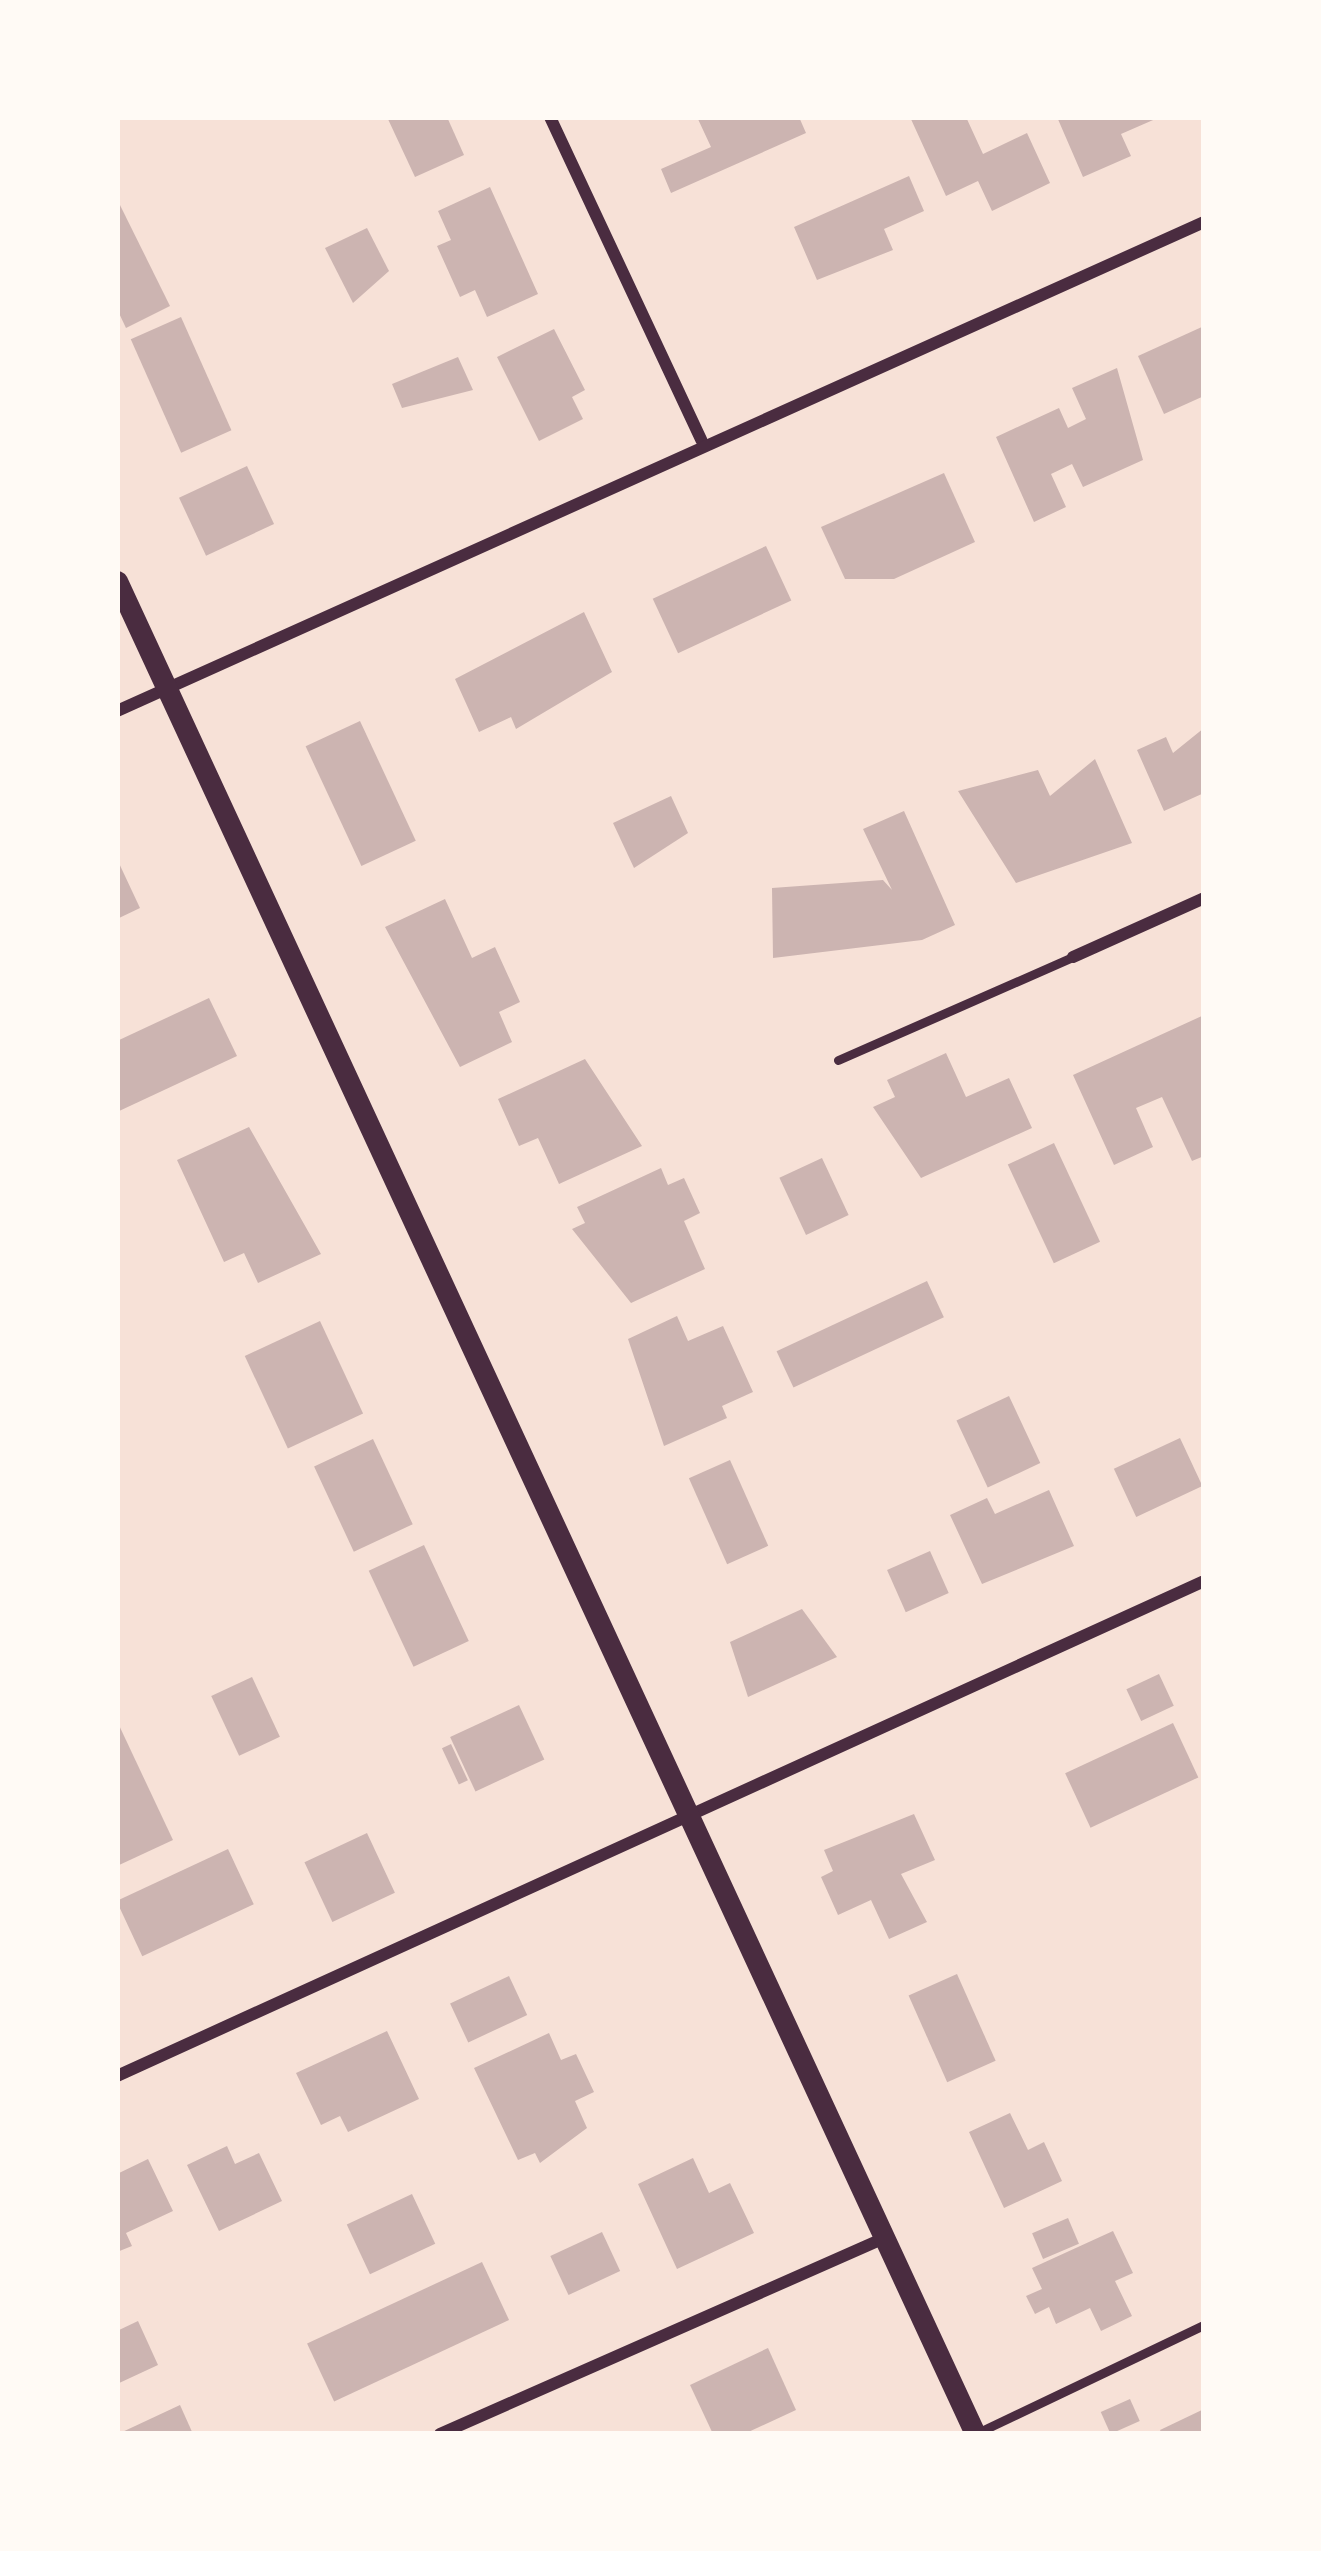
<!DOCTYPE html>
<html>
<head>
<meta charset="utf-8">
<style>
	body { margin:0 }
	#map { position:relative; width:1321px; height:2551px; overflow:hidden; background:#f7e1d7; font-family:"Roboto Condensed",sans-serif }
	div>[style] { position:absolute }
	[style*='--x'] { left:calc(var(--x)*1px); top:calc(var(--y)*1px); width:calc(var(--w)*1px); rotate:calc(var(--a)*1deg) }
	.building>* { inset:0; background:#ccb4b1; transform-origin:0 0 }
	.service>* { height:9px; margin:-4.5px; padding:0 4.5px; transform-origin:4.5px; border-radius:4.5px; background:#4a2c40 }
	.minor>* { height:12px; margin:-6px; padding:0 6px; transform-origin:6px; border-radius:6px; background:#4a2c40 }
	.tertiary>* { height:21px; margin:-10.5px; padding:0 10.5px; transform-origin:10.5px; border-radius:10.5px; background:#4a2c40 }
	span { translate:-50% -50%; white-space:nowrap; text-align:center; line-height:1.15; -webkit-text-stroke:12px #fffaf5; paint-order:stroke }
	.frame { position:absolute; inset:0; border:120px solid #fffaf5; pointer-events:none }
</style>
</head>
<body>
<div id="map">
	<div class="building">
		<div style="clip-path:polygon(387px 117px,447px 117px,464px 155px,415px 177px)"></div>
		<div style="clip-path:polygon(697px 117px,799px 117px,806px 133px,671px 193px,661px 169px,711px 147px)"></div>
		<div style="clip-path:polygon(910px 117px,966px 117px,983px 154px,1027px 133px,1050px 183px,992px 211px,978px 181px,946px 196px)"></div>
		<div style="clip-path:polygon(1057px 117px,1160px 117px,1121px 134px,1131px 156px,1083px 177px)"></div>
		<div style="clip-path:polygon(909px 176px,924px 211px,884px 229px,893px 250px,817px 280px,794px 227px)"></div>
		<div style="clip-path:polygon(490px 187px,538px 294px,487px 317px,475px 290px,460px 297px,437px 246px,451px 240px,438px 211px)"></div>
		<div style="clip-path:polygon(117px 199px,170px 306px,126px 328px,117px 309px)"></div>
		<div style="clip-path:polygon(367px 228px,389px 271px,353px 303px,325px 248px)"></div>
		<div style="left:181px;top:317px;width:124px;height:55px;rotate:66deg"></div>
		<div style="clip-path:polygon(1204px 326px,1204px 396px,1164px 414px,1138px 356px)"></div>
		<div style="clip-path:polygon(554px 329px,585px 390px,572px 397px,583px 419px,539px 441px,497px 357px)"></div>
		<div style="clip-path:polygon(458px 357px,473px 390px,402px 408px,392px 384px)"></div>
		<div style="clip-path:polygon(1117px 368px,1143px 460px,1083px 487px,1072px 464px,1051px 474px,1066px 507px,1034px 522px,996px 437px,1059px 408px,1068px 428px,1086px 419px,1072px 388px)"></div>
		<div style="left:247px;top:466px;width:64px;height:75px;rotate:65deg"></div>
		<div style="clip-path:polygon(944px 473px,975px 542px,894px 579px,845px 579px,821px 527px)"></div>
		<div style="left:766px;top:546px;width:60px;height:125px;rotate:65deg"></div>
		<div style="clip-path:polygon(584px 612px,612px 672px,516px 729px,511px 717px,479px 732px,455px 679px)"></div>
		<div style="left:360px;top:721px;width:132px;height:60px;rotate:65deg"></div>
		<div style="clip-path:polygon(1204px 728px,1204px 793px,1164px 811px,1137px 750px,1166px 737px,1173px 753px)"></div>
		<div style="clip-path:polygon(1095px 759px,1132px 843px,1016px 883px,958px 791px,1038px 770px,1050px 796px)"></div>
		<div style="clip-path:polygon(671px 796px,688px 833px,634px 868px,613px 823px)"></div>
		<div style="clip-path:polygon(904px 811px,955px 925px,922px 940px,773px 958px,772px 888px,883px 880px,892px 890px,863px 829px)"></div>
		<div style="clip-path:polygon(117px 859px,140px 908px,117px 919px)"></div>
		<div style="clip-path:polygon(445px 899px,472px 958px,495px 947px,520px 1002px,499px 1012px,512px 1042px,460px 1067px,385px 927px)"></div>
		<div style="clip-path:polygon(209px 998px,237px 1056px,117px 1112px,117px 1041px)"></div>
		<div style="clip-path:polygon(1204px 1015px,1204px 1156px,1192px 1161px,1162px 1097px,1136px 1108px,1153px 1147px,1114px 1165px,1073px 1075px)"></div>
		<div style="clip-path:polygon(946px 1053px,966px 1097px,1009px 1078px,1032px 1128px,921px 1178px,873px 1107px,895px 1097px,887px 1080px)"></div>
		<div style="clip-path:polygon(585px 1059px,642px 1146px,559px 1184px,538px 1138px,519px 1146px,498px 1099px)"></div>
		<div style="clip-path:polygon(249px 1127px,321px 1254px,258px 1283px,244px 1253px,224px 1262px,177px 1160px)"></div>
		<div style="left:1054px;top:1143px;width:109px;height:51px;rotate:65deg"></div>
		<div style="left:822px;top:1158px;width:63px;height:47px;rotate:65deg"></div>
		<div style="clip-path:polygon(661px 1168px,668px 1185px,684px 1178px,700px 1213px,684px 1221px,705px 1269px,631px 1303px,572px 1229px,585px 1223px,577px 1207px)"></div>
		<div style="left:927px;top:1281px;width:40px;height:166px;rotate:65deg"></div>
		<div style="clip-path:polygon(677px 1316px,688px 1341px,723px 1326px,753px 1392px,722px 1406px,727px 1418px,664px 1446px,628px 1339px)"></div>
		<div style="left:320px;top:1321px;width:102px;height:83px;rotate:65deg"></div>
		<div style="left:1009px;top:1396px;width:74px;height:58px;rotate:65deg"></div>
		<div style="left:1180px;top:1438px;width:53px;height:73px;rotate:65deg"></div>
		<div style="left:373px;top:1439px;width:94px;height:65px;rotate:65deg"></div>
		<div style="left:730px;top:1460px;width:94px;height:45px;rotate:66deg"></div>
		<div style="clip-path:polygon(1049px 1490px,1074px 1546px,982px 1584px,950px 1515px,987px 1498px,995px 1514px)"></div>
		<div style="left:424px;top:1545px;width:106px;height:61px;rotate:65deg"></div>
		<div style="left:930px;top:1551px;width:46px;height:47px;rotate:66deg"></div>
		<div style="clip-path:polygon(802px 1609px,837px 1657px,748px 1697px,730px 1642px)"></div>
		<div style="left:1159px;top:1674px;width:35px;height:36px;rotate:65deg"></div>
		<div style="left:252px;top:1677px;width:66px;height:45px;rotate:65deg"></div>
		<div style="left:519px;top:1705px;width:60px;height:76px;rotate:65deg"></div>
		<div style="clip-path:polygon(117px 1721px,173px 1840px,117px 1866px)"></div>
		<div style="left:1173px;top:1723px;width:60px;height:119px;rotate:65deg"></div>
		<div style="left:451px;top:1744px;width:40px;height:10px;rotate:65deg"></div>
		<div style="clip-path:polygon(914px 1814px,935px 1860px,901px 1874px,927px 1922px,889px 1939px,871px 1900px,838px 1915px,821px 1877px,833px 1871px,824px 1850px)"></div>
		<div style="left:367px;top:1833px;width:66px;height:69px;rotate:65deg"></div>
		<div style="left:228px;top:1849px;width:61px;height:123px;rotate:65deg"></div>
		<div style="left:957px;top:1974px;width:95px;height:53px;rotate:66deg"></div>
		<div style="left:509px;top:1976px;width:43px;height:65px;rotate:65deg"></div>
		<div style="clip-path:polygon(387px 2031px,419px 2099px,348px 2132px,340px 2116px,321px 2125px,296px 2073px)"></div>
		<div style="clip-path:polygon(549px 2033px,561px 2060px,576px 2054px,594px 2092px,575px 2101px,587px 2128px,540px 2163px,535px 2153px,518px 2160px,474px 2068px)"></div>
		<div style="clip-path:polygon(1010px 2113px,1028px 2150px,1044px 2142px,1062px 2181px,1004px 2208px,969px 2132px)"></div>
		<div style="clip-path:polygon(227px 2146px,235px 2164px,259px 2153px,282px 2201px,219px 2231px,187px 2165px)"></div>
		<div style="clip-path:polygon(693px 2158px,709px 2193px,730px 2183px,754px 2233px,677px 2269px,638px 2184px)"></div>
		<div style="clip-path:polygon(148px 2159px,173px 2211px,126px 2233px,132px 2246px,117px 2252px,117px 2174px)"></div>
		<div style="left:412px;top:2194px;width:55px;height:72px;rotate:65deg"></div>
		<div style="left:1068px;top:2218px;width:28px;height:39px;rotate:67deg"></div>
		<div style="clip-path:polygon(1113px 2231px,1133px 2273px,1115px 2281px,1132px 2316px,1101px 2331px,1090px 2308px,1056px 2324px,1049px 2307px,1035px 2314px,1026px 2296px,1042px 2289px,1032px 2268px)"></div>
		<div style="left:602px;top:2232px;width:43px;height:57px;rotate:65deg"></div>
		<div style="left:482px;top:2262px;width:64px;height:193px;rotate:65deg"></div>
		<div style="clip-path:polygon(138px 2321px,158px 2365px,117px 2384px,117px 2331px)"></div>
		<div style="clip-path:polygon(768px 2348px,796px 2410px,744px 2434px,713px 2434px,690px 2385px)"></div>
		<div style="left:1130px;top:2399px;width:24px;height:32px;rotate:66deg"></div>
		<div style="clip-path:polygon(180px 2405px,193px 2434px,118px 2434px)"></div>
		<div style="clip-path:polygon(1204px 2409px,1204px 2434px,1162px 2434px,1160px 2430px)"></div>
	</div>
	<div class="service">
		<div style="--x:838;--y:1060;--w:257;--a:-23.7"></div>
		<div style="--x:975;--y:2434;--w:254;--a:-25.5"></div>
	</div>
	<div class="minor">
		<div style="--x:550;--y:117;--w:357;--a:64.9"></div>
		<div style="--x:117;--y:711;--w:1192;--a:-24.22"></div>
		<div style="--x:1073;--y:957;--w:144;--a:-24.2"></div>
		<div style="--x:117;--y:2076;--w:1194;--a:-24.48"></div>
		<div style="--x:440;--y:2434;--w:485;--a:-23.8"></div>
	</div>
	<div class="tertiary">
		<div style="--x:117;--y:581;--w:2042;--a:65.15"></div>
	</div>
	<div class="frame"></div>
</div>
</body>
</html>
